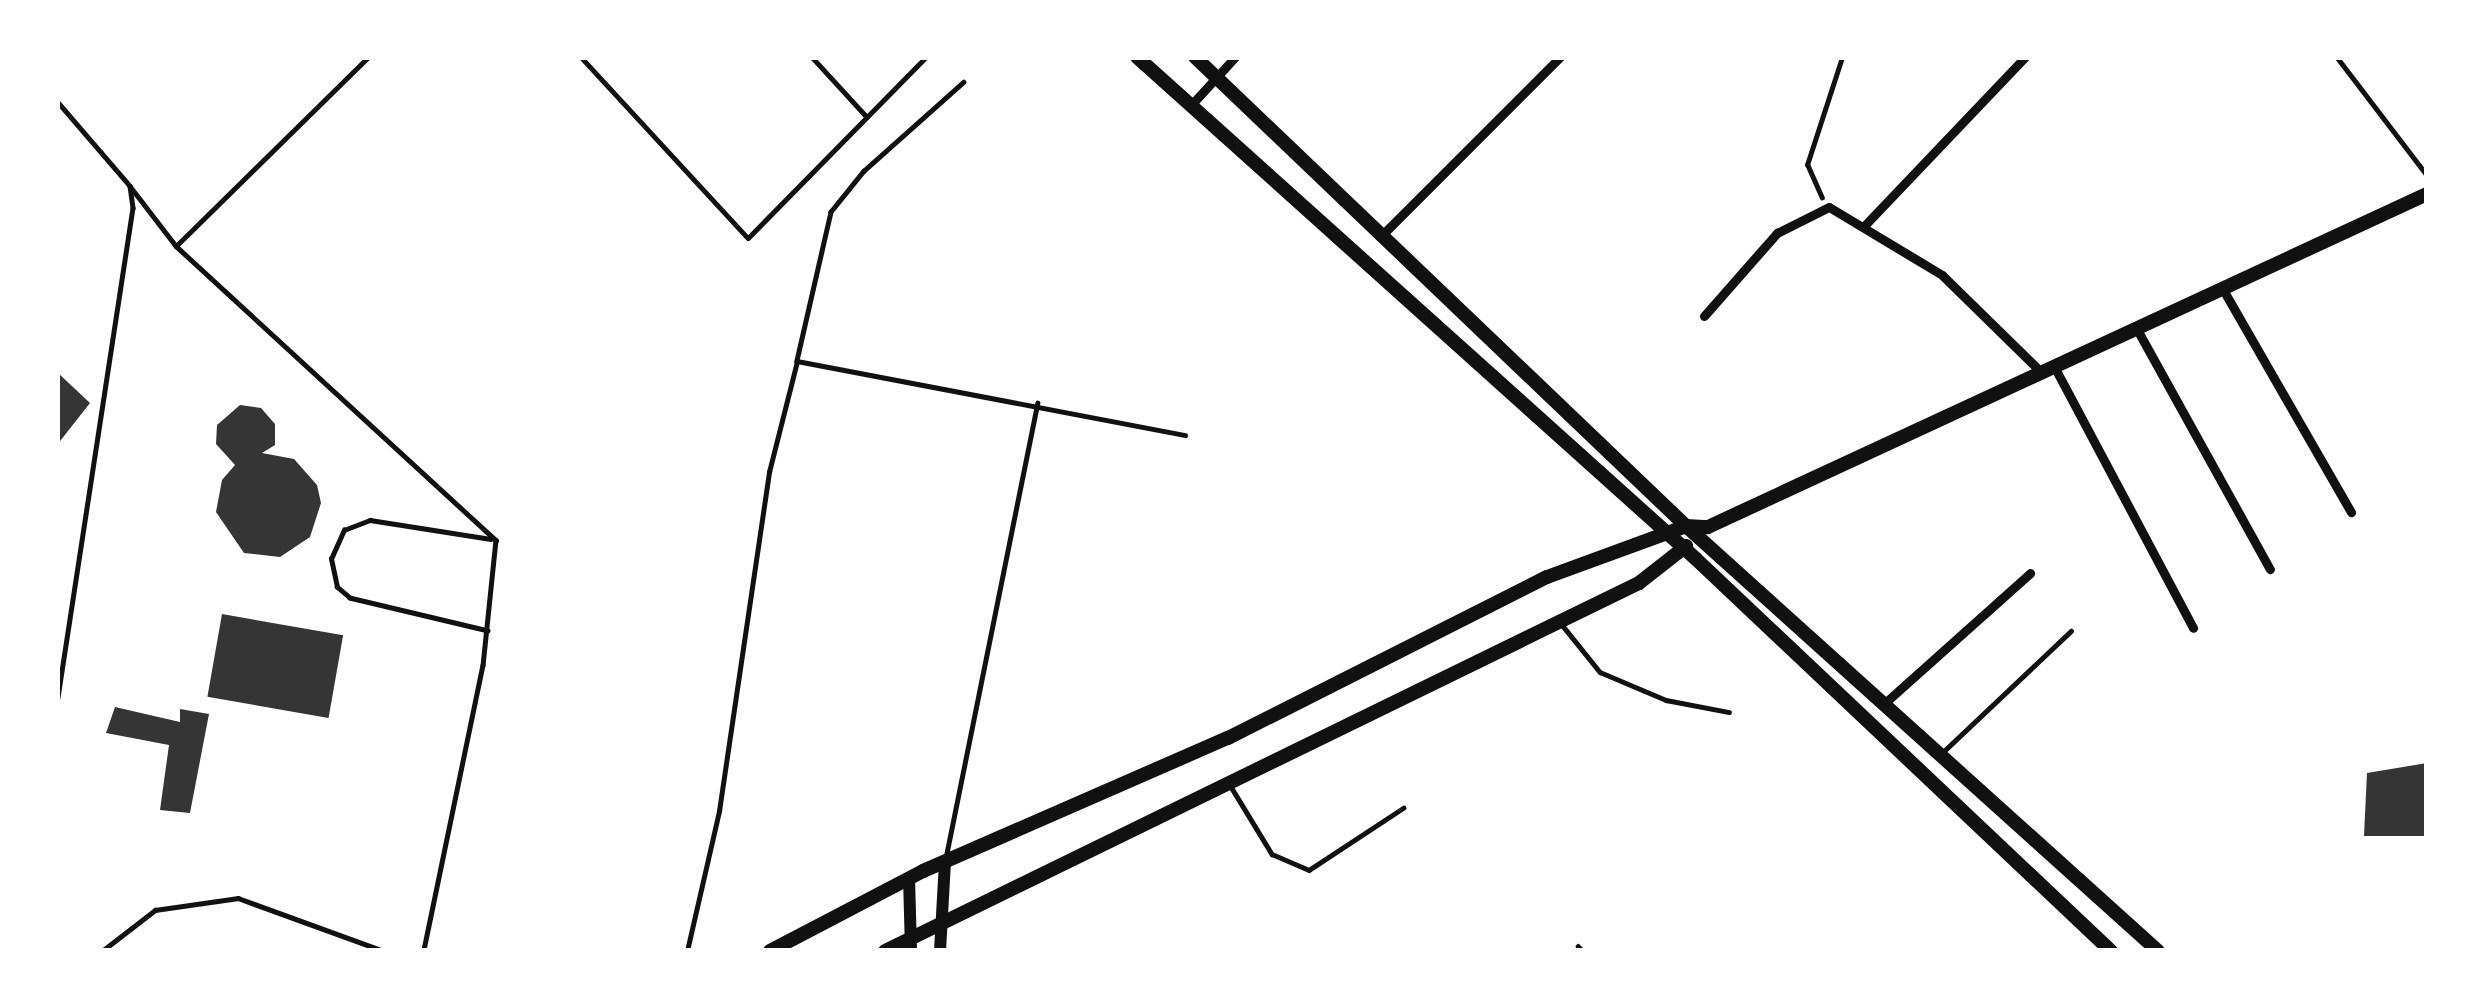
<!DOCTYPE html>
<html>
<head>
<meta charset="utf-8">
<style>
	body { margin:0 }
	#map { position:relative; width:2484px; height:1008px; overflow:hidden; background:#fff; font-family:Helvetica,sans-serif }
	div>[style] { position:absolute }
	[style*='--x'] { left:calc(var(--x)*1px); top:calc(var(--y)*1px); width:calc(var(--w)*1px); rotate:calc(var(--a)*1deg) }
	.building>* { inset:0; background:#353535; transform-origin:0 0 }
	.path>* { height:4.5px; margin:-2.25px; padding:0 2.25px; transform-origin:2.25px; border-radius:2.25px; background:#111 }
	.service>* { height:4.5px; margin:-2.25px; padding:0 2.25px; transform-origin:2.25px; border-radius:2.25px; background:#111 }
	.minor>* { height:9px; margin:-4.5px; padding:0 4.5px; transform-origin:4.5px; border-radius:4.5px; background:#111 }
	.tertiary>* { height:12px; margin:-6px; padding:0 6px; transform-origin:6px; border-radius:6px; background:#111 }
	.secondary>* { height:14px; margin:-7px; padding:0 7px; transform-origin:7px; border-radius:7px; background:#111 }
	span { translate:-50% -50%; white-space:nowrap; text-align:center; line-height:1.15; -webkit-text-stroke:12px #fff; paint-order:stroke }
	.frame { position:absolute; inset:0; border:60px solid #fff; pointer-events:none }
</style>
</head>
<body>
<div id="map">
	<div class="building">
		<div style="clip-path:polygon(57px 372px,90px 403px,57px 445px)"></div>
		<div style="clip-path:polygon(240px 405px,261px 408px,275px 424px,275px 445px,262px 453px,294px 459px,317px 485px,321px 503px,310px 537px,280px 557px,244px 553px,216px 512px,222px 480px,235px 465px,216px 444px,217px 425px)"></div>
		<div style="left:222px;top:614px;width:123px;height:84px;rotate:10deg"></div>
		<div style="clip-path:polygon(115px 707px,180px 722px,180px 709px,209px 714px,190px 813px,160px 810px,169px 745px,106px 733px)"></div>
		<div style="clip-path:polygon(2427px 763px,2427px 836px,2364px 836px,2367px 773px)"></div>
	</div>
	<div class="path">
		<div style="--x:1822;--y:198;--w:36;--a:-114"></div>
		<div style="--x:1807;--y:165;--w:114;--a:-72"></div>
	</div>
	<div class="service">
		<div style="--x:581;--y:57;--w:246;--a:47.3"></div>
		<div style="--x:748;--y:238;--w:254;--a:-45.5"></div>
		<div style="--x:812;--y:57;--w:81;--a:47.5"></div>
		<div style="--x:2337;--y:57;--w:148;--a:52.7"></div>
		<div style="--x:964;--y:82;--w:134;--a:138.3"></div>
		<div style="--x:864;--y:171;--w:53;--a:128.8"></div>
		<div style="--x:831;--y:212;--w:153;--a:102.9"></div>
		<div style="--x:797;--y:361;--w:395;--a:10.8"></div>
		<div style="--x:57;--y:101;--w:112;--a:49.3"></div>
		<div style="--x:130;--y:186;--w:22;--a:82"></div>
		<div style="--x:133;--y:208;--w:502;--a:98.71"></div>
		<div style="--x:130;--y:186;--w:76;--a:52.5"></div>
		<div style="--x:176;--y:246;--w:435;--a:42.6"></div>
		<div style="--x:496;--y:540;--w:126;--a:95.9"></div>
		<div style="--x:483;--y:665;--w:292;--a:101.7"></div>
		<div style="--x:176;--y:246;--w:269;--a:-44.5"></div>
		<div style="--x:1563;--y:626;--w:59;--a:51.2"></div>
		<div style="--x:1600;--y:672;--w:72;--a:23"></div>
		<div style="--x:1666;--y:700;--w:64;--a:10.8"></div>
		<div style="--x:488;--y:631;--w:142;--a:-166.6"></div>
		<div style="--x:350;--y:598;--w:17;--a:-140"></div>
		<div style="--x:337;--y:587;--w:29;--a:-102"></div>
		<div style="--x:331;--y:559;--w:32;--a:-66"></div>
		<div style="--x:344;--y:530;--w:28;--a:-21"></div>
		<div style="--x:370;--y:520;--w:122;--a:8.9"></div>
		<div style="--x:1943;--y:752;--w:176;--a:-43.4"></div>
		<div style="--x:1230;--y:785;--w:81;--a:58.7"></div>
		<div style="--x:1272;--y:854;--w:40;--a:23.4"></div>
		<div style="--x:1309;--y:870;--w:113;--a:-33.4"></div>
		<div style="--x:946;--y:856;--w:462;--a:-78.6"></div>
		<div style="--x:1578;--y:946;--w:7;--a:45"></div>
		<div style="--x:102;--y:951;--w:67;--a:-37.7"></div>
		<div style="--x:155;--y:910;--w:84;--a:-8.2"></div>
		<div style="--x:238;--y:898;--w:155;--a:20"></div>
		<div style="--x:687;--y:951;--w:144;--a:-77.1"></div>
		<div style="--x:719;--y:811;--w:343;--a:-81.6"></div>
		<div style="--x:769;--y:472;--w:114;--a:-75.8"></div>
	</div>
	<div class="minor">
		<div style="--x:1192;--y:104;--w:64;--a:-47.5"></div>
		<div style="--x:1865;--y:225;--w:232;--a:-46.4"></div>
		<div style="--x:1380;--y:237;--w:255;--a:-45"></div>
		<div style="--x:2225;--y:293;--w:253;--a:60.1"></div>
		<div style="--x:1704;--y:316;--w:111;--a:-48.7"></div>
		<div style="--x:1777;--y:233;--w:58;--a:-26.6"></div>
		<div style="--x:1829;--y:207;--w:132;--a:31"></div>
		<div style="--x:1942;--y:275;--w:141;--a:44.4"></div>
		<div style="--x:2139;--y:333;--w:270;--a:61"></div>
		<div style="--x:2056;--y:370;--w:292;--a:62"></div>
		<div style="--x:1887;--y:701;--w:192;--a:-41.8"></div>
	</div>
	<div class="tertiary">
		<div style="--x:909;--y:878;--w:73;--a:88.4"></div>
		<div style="--x:940;--y:951;--w:89;--a:-86.8"></div>
	</div>
	<div class="secondary">
		<div style="--x:1137;--y:57;--w:751;--a:41.92"></div>
		<div style="--x:1696;--y:559;--w:571;--a:43.37"></div>
		<div style="--x:1195;--y:57;--w:679;--a:43.69"></div>
		<div style="--x:1686;--y:526;--w:635;--a:42"></div>
		<div style="--x:770;--y:951;--w:173;--a:-27.6"></div>
		<div style="--x:923;--y:871;--w:333;--a:-23.6"></div>
		<div style="--x:1228;--y:738;--w:357;--a:-26.8"></div>
		<div style="--x:1547;--y:577;--w:148;--a:-20.1"></div>
		<div style="--x:1686;--y:526;--w:22;--a:3"></div>
		<div style="--x:1708;--y:527;--w:792;--a:-24.85"></div>
		<div style="--x:885;--y:951;--w:839;--a:-26.02"></div>
		<div style="--x:1639;--y:583;--w:60;--a:-38.2"></div>
	</div>
	<div class="frame"></div>
</div>
</body>
</html>
